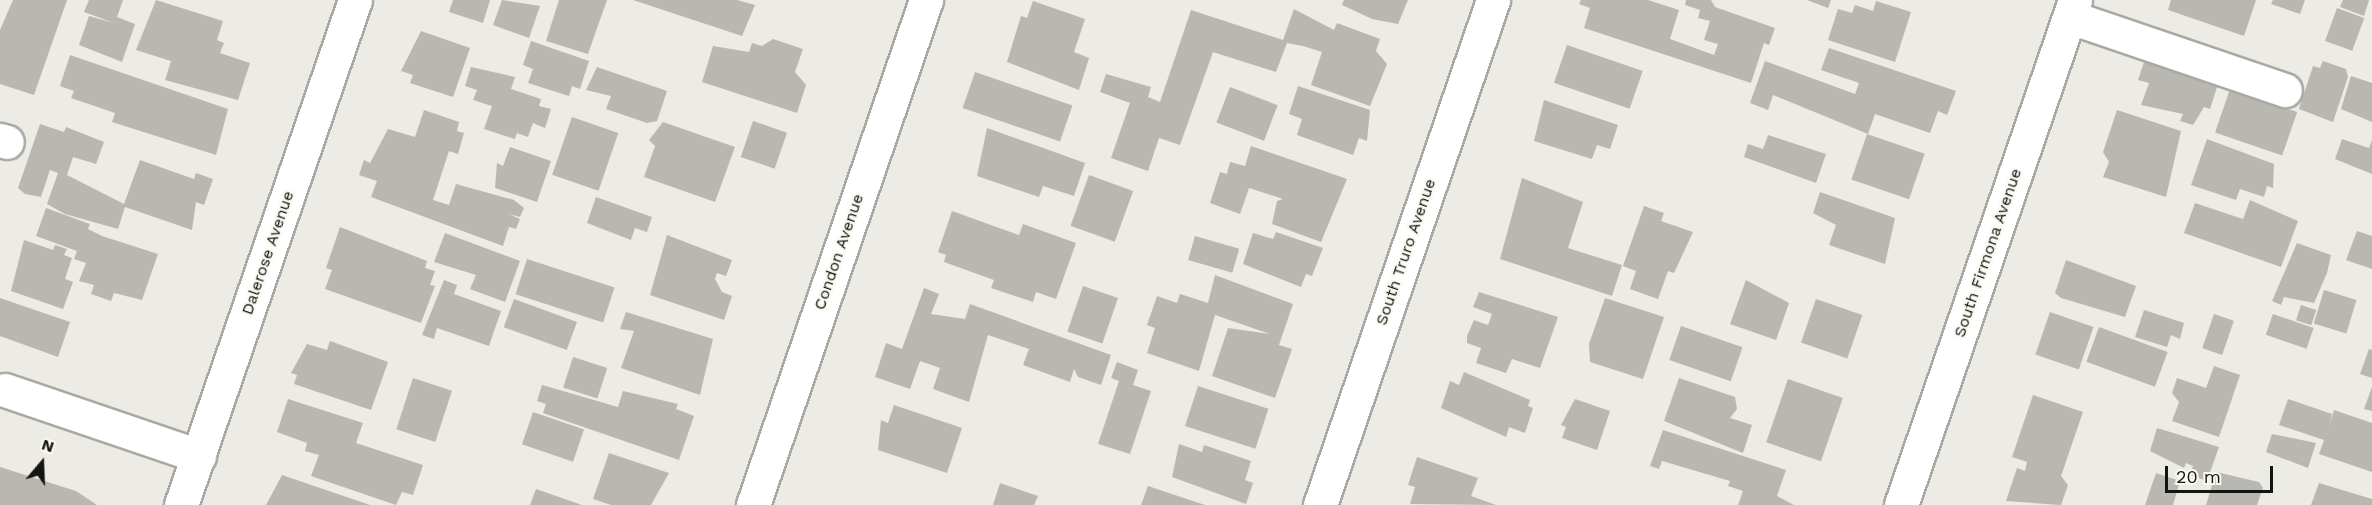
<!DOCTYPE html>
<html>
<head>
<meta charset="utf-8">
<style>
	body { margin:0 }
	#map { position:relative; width:2372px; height:505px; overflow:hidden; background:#edebe5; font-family:"Work Sans",sans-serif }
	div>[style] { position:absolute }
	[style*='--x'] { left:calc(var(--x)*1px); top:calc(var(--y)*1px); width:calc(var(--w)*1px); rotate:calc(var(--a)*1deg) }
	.building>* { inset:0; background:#b9b7b1; transform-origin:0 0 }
	.roads { filter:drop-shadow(2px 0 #a9a8a2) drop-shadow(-2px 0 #a9a8a2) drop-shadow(0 2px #a9a8a2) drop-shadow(0 -2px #a9a8a2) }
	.minor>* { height:33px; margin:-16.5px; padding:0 16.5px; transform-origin:16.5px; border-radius:16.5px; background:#fff }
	span { translate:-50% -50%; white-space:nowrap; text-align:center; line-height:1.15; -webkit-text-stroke:4.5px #faf9f2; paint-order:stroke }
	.street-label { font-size:16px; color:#141411 }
	.north { position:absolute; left:12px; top:433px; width:60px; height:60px; -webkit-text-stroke:4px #faf9f2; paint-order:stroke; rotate:19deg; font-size:16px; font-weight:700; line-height:24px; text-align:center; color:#141411 }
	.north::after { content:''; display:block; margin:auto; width:21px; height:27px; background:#141411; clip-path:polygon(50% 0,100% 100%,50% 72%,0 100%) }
	.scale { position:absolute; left:2165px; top:466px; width:108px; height:27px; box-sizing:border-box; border:3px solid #141411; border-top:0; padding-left:8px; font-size:18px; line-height:21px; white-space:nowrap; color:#141411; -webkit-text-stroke:4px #faf9f2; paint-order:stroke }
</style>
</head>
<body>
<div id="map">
	<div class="building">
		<div style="clip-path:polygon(13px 0,67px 0,34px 95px,0 84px,0 30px)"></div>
		<div style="clip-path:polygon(89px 0,123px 0,117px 17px,135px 24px,122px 62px,79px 45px,89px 16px,114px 23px,84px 12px)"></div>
		<div style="clip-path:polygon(156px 0,223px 21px,217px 40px,224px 43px,220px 53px,250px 63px,238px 100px,165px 80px,171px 61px,136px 50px)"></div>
		<div style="clip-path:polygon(453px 0,490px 0,483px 23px,449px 12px)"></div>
		<div style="clip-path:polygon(502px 0,540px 6px,529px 38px,493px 25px)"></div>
		<div style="clip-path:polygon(559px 0,607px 0,588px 54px,546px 41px)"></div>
		<div style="clip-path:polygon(633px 0,737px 0,755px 5px,742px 36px)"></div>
		<div style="clip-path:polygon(1344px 0,1408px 0,1398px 24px,1372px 19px,1342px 5px)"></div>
		<div style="clip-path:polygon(1581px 0,1648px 0,1679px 10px,1670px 39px,1714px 55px,1718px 44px,1704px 40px,1710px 21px,1698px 18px,1700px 10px,1685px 5px,1686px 0,1711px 0,1715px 7px,1775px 28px,1769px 45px,1764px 43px,1751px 83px,1584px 28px,1590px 8px,1579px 4px)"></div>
		<div style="clip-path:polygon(1807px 0,1831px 0,1828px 8px)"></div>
		<div style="clip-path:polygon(2171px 0,2256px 0,2244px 36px,2168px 10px)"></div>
		<div style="clip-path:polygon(2273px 0,2305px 0,2300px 14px,2271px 4px)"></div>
		<div style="clip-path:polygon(2343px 0,2369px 0,2364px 16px,2340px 7px)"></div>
		<div style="clip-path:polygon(1033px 1px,1085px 19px,1074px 52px,1089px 58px,1079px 90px,1007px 62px,1021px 16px,1027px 18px)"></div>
		<div style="clip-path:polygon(1876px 1px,1911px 12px,1895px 62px,1828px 40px,1838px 9px,1852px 13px,1855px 5px,1873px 11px)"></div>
		<div style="left:2337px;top:8px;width:29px;height:35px;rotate:20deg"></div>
		<div style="clip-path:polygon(1294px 9px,1334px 30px,1337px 23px,1380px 39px,1376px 51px,1387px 64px,1370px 106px,1311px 85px,1322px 52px,1303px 46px,1287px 43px,1276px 72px,1213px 52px,1180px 145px,1159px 138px,1148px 171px,1111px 158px,1130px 103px,1100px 92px,1106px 74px,1151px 87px,1148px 97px,1160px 102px,1191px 10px,1283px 40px)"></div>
		<div style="clip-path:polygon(421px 31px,470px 48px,453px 97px,410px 83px,413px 75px,401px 71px)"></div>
		<div style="clip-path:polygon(773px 39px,803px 49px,795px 72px,806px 85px,797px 113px,702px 82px,713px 46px,749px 52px,752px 43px,762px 46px)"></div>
		<div style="clip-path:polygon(531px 41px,589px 61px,580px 89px,572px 86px,569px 96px,528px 83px,533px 69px,523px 65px)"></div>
		<div style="left:1567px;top:45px;width:80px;height:40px;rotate:19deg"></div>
		<div style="clip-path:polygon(1829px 48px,1956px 91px,1947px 115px,1938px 111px,1930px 133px,1875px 114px,1868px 134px,1773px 95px,1768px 110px,1750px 103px,1765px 61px,1855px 94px,1859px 83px,1821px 70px)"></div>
		<div style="clip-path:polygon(2148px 50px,2208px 70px,2204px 83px,2217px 87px,2210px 109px,2204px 107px,2193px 125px,2180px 121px,2183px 114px,2141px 105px,2149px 83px,2138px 80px)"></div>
		<div style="clip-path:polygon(70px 55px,228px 109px,216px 155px,112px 122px,115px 113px,71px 98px,74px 91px,60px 86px)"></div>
		<div style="clip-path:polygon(2323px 61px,2346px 69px,2348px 77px,2333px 122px,2299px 109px,2313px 66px,2320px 68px)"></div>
		<div style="clip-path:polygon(471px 67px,515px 77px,511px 89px,541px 99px,539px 106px,551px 109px,545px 128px,533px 123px,528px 137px,517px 133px,515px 139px,484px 129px,492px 106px,473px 100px,477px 90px,465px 86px)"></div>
		<div style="clip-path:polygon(597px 67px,667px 91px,657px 121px,647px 123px,606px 109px,611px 96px,586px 90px)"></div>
		<div style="left:975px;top:72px;width:103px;height:38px;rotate:19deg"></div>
		<div style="clip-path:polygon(2351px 76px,2372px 83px,2372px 122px,2341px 109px)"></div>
		<div style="clip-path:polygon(1298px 86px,1370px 110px,1367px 141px,1359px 138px,1353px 155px,1297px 135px,1302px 119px,1289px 114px)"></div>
		<div style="left:1230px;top:87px;width:51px;height:38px;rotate:21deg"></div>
		<div style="left:2230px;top:89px;width:71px;height:46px;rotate:19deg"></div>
		<div style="clip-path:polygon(1544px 100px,1618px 125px,1610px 149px,1597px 145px,1592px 159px,1534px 141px)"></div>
		<div style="clip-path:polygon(424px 110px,459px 122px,457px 131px,464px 133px,458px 154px,449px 151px,433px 200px,449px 205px,456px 184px,514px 200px,524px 208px,520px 217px,509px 214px,520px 219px,516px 229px,509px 227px,503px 246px,371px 197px,377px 181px,359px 175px,364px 160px,370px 163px,388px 129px,415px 137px)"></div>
		<div style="clip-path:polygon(2117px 110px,2181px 131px,2166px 197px,2103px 177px,2109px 162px,2103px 152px)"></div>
		<div style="left:572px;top:117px;width:49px;height:61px;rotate:19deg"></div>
		<div style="left:753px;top:121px;width:36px;height:38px;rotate:19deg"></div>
		<div style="clip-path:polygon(663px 122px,735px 147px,715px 202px,644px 177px,655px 146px,649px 140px)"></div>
		<div style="clip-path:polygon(40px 124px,64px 132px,66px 127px,104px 142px,96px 164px,73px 157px,67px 175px,124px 204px,140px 160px,194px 179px,196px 173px,213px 179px,204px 205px,196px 202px,192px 230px,125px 207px,118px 229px,65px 214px,47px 204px,58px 173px,50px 170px,41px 197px,25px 194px,18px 188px)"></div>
		<div style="clip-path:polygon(987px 128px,1085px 163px,1074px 196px,1043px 186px,1039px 197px,977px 176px)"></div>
		<div style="left:1867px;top:134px;width:61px;height:48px;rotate:19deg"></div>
		<div style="clip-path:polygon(1768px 135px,1826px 154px,1816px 183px,1744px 157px,1748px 144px,1763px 149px)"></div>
		<div style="clip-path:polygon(2207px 139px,2274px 164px,2273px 188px,2267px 186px,2264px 197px,2240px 189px,2236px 200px,2191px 185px)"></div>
		<div style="clip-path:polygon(2342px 139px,2369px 148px,2372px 140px,2372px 174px,2335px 159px)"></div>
		<div style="clip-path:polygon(1251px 146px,1347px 179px,1321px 242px,1272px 224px,1277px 201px,1283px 199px,1249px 188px,1240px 214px,1210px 203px,1220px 172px,1227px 174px,1230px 162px,1245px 166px)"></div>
		<div style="clip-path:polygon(510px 147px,551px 161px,537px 202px,495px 188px,497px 163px,503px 166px)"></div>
		<div style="left:1089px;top:175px;width:47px;height:54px;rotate:20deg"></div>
		<div style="clip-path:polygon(1522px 178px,1583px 202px,1568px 248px,1622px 265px,1612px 296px,1500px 259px)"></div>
		<div style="clip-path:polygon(1820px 192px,1895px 218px,1885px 264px,1829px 245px,1836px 225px,1813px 213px)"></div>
		<div style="clip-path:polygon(596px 197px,652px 217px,647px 232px,635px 228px,631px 240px,587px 223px)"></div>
		<div style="clip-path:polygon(2250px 200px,2298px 221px,2281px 267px,2184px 233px,2195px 203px,2243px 219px)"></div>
		<div style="clip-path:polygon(1644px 206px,1664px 213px,1661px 221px,1693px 232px,1674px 273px,1668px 271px,1658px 299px,1630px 289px,1636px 271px,1623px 266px)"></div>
		<div style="clip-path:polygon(46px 208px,90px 224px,88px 229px,102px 236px,158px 254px,142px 300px,114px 293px,111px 301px,91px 294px,94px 285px,79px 281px,86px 263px,74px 259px,77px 251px,36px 236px)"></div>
		<div style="clip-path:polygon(952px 211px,1019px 235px,1023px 224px,1076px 243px,1056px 299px,1036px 292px,1033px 302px,991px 288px,994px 280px,944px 262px,946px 255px,938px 252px)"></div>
		<div style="clip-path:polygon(340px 227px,427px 261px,425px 268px,435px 271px,430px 285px,435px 286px,421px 323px,325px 289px,332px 270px,326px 268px)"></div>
		<div style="clip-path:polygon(2357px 231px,2372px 236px,2372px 269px,2346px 260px)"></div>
		<div style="clip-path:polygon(1276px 232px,1323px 248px,1312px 276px,1306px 274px,1301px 287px,1243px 264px,1253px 233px,1273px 239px)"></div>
		<div style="clip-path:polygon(445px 233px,520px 261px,505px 302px,470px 289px,476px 275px,434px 262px)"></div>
		<div style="clip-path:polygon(667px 235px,732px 260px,726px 276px,717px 273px,715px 279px,722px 292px,732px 296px,724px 320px,650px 295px)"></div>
		<div style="left:1195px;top:236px;width:46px;height:25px;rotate:16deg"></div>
		<div style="clip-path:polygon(24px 240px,53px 250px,55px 245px,67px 249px,64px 255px,72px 258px,65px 279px,73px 282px,63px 309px,11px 291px)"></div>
		<div style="clip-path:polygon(2297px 243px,2331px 255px,2327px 273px,2314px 303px,2284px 297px,2281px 305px,2272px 301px)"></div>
		<div style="left:527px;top:259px;width:92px;height:37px;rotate:18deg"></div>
		<div style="clip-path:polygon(2066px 260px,2136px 286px,2125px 317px,2061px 298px,2055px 293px)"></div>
		<div style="clip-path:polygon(1215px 275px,1293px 304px,1279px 345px,1292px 349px,1275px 398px,1212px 376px,1228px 328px,1270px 334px,1215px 315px,1199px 371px,1147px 353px,1155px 328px,1147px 325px,1157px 296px,1177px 303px,1180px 294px,1208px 303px)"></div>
		<div style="clip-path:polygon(444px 280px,457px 285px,454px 294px,501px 311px,489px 346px,437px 328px,434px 339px,422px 335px)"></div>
		<div style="clip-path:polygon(1746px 280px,1789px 303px,1776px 340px,1730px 324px)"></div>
		<div style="left:1083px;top:286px;width:37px;height:48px;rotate:19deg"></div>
		<div style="clip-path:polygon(924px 288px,939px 294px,931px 314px,965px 319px,970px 304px,1111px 355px,1101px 385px,1078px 377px,1074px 369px,1070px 382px,1023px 365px,1029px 349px,988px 335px,969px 402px,933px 389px,940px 368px,920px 361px,910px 389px,875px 377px,886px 343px,902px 349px)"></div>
		<div style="left:2324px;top:290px;width:34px;height:35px;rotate:17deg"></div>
		<div style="clip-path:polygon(1479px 292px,1558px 317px,1540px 368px,1512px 359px,1506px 373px,1476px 363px,1481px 348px,1467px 343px,1467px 336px,1474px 320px,1488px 325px,1492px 314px,1473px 307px)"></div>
		<div style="clip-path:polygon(0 298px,70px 322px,58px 357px,0 336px)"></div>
		<div style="clip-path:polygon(1605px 298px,1664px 317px,1643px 379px,1590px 362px,1589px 344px)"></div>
		<div style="left:514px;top:299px;width:67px;height:30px;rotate:20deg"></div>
		<div style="left:1816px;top:299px;width:49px;height:46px;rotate:19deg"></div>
		<div style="left:2301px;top:305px;width:16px;height:16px;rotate:18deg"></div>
		<div style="clip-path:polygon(2144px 310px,2184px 323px,2180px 339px,2171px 335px,2167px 347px,2135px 337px)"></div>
		<div style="clip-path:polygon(626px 312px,713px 339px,700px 395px,621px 368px,634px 331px,620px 329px)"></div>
		<div style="left:2050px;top:312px;width:46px;height:45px;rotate:19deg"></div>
		<div style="left:2214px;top:314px;width:21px;height:36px;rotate:19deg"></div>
		<div style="left:2273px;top:314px;width:43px;height:22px;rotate:19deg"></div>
		<div style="left:1681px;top:326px;width:65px;height:36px;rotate:19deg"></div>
		<div style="left:2099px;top:327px;width:73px;height:37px;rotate:20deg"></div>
		<div style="clip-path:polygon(330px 341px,388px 362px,371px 410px,294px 384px,297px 375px,291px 373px,307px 344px,327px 350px)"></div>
		<div style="clip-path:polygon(2369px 349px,2372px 350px,2372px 378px,2360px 374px)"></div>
		<div style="left:573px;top:357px;width:36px;height:32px;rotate:18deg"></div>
		<div style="clip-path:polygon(1117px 362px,1138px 370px,1133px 385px,1151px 391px,1130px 454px,1098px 444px,1119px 381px,1111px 378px)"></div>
		<div style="clip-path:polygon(2214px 366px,2240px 375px,2219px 437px,2172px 421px,2179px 402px,2172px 393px,2177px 378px,2206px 388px)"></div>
		<div style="clip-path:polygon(1464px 372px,1530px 400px,1528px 406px,1533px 408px,1525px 433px,1509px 427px,1506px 437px,1441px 408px,1450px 381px,1459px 385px)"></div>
		<div style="left:413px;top:378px;width:41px;height:54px;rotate:18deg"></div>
		<div style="clip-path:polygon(1679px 378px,1735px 397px,1737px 409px,1730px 418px,1752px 425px,1743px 453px,1664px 421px)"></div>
		<div style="left:1788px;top:379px;width:58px;height:67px;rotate:19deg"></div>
		<div style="clip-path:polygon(542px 385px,618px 407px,623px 391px,678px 404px,676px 409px,694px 416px,679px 460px,543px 413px,546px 404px,537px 401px)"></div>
		<div style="left:1198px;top:386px;width:74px;height:42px;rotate:18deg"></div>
		<div style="clip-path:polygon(2372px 387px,2372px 411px,2364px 409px)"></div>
		<div style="clip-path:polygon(2033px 395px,2083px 412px,2061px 476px,2068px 485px,2061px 505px,2006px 501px,2017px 468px,2025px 471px,2027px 462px,2012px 457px)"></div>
		<div style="clip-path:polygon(288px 399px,363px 423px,356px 443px,423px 465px,413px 495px,402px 492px,396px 505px,311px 476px,319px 455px,305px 451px,307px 443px,277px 432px)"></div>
		<div style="clip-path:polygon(1575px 399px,1610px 411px,1597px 450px,1562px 438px,1566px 427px,1561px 425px)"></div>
		<div style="clip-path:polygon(2288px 399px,2332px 414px,2329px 426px,2334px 410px,2372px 423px,2372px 472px,2319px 454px,2324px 440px,2279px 425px)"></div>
		<div style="clip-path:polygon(894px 405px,962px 428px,947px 473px,878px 450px,881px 420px,888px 423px)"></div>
		<div style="left:533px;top:412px;width:54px;height:34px;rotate:19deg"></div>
		<div style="clip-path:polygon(2157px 428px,2219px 447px,2207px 481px,2190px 475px,2193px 466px,2186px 463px,2184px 468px,2150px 451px)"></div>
		<div style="clip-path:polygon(1663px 430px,1786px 470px,1777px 496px,1794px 505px,1738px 505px,1743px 491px,1728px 486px,1730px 481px,1662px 461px,1659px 469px,1650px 466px)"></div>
		<div style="clip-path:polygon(2272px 434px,2316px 443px,2308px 468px,2266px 452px)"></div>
		<div style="clip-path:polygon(1179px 444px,1202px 452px,1204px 445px,1251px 461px,1245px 480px,1253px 483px,1246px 504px,1172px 477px)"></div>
		<div style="clip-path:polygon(609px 453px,669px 473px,651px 505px,611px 505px,593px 499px)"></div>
		<div style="clip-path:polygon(1417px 457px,1478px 478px,1471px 496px,1496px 505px,1410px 504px,1415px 487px,1408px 485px)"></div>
		<div style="clip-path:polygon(0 467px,76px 491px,97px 505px,0 505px)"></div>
		<div style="clip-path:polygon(2216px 472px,2259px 482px,2263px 488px,2257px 505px,2206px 505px)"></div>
		<div style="clip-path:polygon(2156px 473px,2180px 481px,2173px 505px,2145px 505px)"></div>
		<div style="clip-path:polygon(282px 475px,370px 505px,266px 505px)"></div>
		<div style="clip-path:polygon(1000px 483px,1038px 496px,1034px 505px,993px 505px)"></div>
		<div style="clip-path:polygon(2319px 483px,2372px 499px,2372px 505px,2311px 505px)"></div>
		<div style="clip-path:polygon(1148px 486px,1205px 505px,1141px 505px)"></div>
		<div style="clip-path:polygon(536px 489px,582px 505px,530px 505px)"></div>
	</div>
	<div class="roads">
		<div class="minor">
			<div style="--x:2070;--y:17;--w:227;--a:18.8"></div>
			<div style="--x:0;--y:140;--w:7;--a:16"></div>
			<div style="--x:5;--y:390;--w:205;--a:18.8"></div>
			<div style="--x:181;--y:505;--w:534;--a:-70.99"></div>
			<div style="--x:753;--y:505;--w:534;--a:-71.09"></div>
			<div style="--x:1320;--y:505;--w:534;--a:-71.09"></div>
			<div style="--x:1901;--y:505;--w:534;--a:-70.99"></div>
		</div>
	</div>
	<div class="street-label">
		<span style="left:839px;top:252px;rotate:-71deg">Condon Avenue</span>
		<span style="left:1406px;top:252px;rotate:-71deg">South Truro Avenue</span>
		<span style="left:268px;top:253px;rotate:-71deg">Dalerose Avenue</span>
		<span style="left:1988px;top:253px;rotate:-71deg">South Firmona Avenue</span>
	</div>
	<div class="north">N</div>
	<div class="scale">20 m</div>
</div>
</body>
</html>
